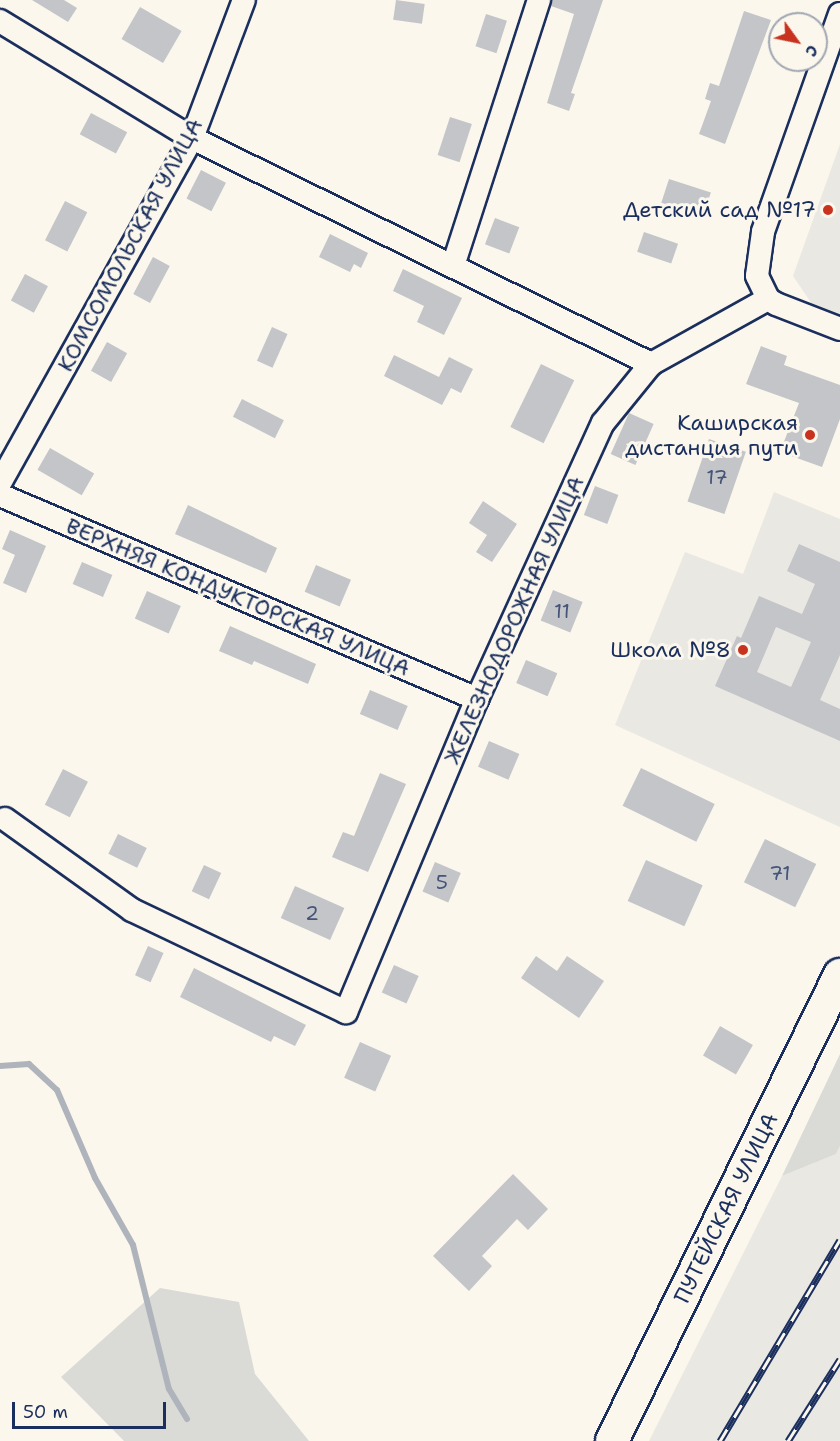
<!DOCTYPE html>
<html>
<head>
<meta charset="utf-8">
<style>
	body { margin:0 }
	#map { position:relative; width:840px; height:1441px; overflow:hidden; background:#fbf7ec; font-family:"Shantell Sans",sans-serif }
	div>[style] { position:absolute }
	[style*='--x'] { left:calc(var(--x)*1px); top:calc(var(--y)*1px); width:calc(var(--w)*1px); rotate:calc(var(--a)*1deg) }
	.built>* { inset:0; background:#eae8e2 }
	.green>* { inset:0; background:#dadad7 }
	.stream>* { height:6px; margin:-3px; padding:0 3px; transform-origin:3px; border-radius:3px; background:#afb3bb }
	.building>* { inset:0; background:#c3c5c9; transform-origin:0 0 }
	.roads { filter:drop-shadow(2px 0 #1b2f5e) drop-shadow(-2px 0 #1b2f5e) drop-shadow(0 2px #1b2f5e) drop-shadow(0 -2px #1b2f5e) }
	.street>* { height:22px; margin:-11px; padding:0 11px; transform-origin:11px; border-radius:11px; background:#fbf7ec }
	.secondary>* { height:32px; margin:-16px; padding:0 16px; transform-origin:16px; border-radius:16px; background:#fbf7ec }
	.rail>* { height:7px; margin-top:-3.5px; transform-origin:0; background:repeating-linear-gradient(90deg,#fbf7ec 0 14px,#1b2f5e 0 28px); box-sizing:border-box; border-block:2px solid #1b2f5e }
	.dots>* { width:16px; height:16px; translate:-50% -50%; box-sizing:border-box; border:3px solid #fbf7ec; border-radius:50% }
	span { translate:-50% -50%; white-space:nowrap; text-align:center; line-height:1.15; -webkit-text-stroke:6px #fbf7ec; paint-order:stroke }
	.number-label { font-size:20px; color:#455479 }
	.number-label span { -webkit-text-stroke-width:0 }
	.poi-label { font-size:22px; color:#1b2f5e }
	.right { translate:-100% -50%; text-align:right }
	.street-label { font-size:22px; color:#1b2f5e }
	.north { position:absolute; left:768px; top:12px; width:60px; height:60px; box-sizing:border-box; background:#fbf7ec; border:2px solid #a1a7b3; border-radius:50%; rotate:123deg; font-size:16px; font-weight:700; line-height:24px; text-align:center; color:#1b2f5e }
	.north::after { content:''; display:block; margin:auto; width:21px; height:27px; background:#c8321e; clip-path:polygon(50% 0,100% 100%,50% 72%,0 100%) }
	.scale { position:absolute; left:12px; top:1402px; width:154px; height:27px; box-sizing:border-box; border:3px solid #1b2f5e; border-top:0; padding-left:8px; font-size:18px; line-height:21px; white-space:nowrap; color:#1b2f5e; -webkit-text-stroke:4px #fbf7ec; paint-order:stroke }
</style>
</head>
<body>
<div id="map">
	<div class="built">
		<div style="clip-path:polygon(840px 144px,840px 317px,814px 307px,793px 276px)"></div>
		<div style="clip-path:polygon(774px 492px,840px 519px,840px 827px,615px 725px,685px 552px,743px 574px)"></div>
		<div style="clip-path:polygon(840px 1146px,840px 1441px,649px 1441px,782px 1176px,836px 1154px)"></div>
	</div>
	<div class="green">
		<div style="clip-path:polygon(840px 1054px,840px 1146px,836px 1154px,782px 1176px)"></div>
		<div style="clip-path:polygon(160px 1288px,239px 1302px,255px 1374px,309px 1441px,124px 1441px,61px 1377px)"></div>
	</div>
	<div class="stream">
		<div style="--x:0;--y:1066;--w:29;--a:-4"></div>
		<div style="--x:29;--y:1064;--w:38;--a:43"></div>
		<div style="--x:57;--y:1090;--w:96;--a:66.6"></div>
		<div style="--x:95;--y:1178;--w:77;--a:60.4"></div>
		<div style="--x:133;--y:1245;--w:148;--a:76"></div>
		<div style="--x:169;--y:1389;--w:35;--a:59"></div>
	</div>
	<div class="building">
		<div style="clip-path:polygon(32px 0,64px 0,77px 8px,68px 22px)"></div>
		<div style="left:396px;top:0;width:29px;height:20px;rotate:8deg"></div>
		<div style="clip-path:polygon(552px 0,603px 0,571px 93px,575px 94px,569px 111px,547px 103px,574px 14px,551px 6px)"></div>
		<div style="left:140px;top:7px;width:48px;height:37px;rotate:30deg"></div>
		<div style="clip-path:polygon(744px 11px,771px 20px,725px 144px,699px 134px,711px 101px,705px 99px,710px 83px,719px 86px)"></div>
		<div style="left:486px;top:14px;width:22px;height:34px;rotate:18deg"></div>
		<div style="left:91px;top:113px;width:41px;height:24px;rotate:28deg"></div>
		<div style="left:450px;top:117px;width:23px;height:40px;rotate:18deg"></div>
		<div style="left:201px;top:170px;width:28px;height:32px;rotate:27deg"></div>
		<div style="left:669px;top:179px;width:44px;height:25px;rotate:18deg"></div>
		<div style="left:65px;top:201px;width:25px;height:44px;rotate:27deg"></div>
		<div style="left:495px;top:218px;width:26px;height:28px;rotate:21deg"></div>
		<div style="left:644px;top:232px;width:36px;height:21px;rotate:19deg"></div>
		<div style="clip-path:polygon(330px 234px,368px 253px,361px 268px,354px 264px,350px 272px,319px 257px)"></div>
		<div style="left:153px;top:257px;width:19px;height:42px;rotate:28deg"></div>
		<div style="clip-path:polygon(403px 269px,462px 298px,444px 335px,417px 322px,424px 306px,393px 291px)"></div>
		<div style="left:25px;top:274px;width:26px;height:30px;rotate:28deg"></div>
		<div style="left:272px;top:327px;width:17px;height:37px;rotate:24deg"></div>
		<div style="left:107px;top:342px;width:23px;height:33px;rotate:29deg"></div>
		<div style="clip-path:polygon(761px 346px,787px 356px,784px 365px,840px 385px,840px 419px,822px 467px,780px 452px,799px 403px,746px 384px)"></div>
		<div style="clip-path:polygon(394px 355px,439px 377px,449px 357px,473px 369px,461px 393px,451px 388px,442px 405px,384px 376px)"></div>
		<div style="left:541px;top:364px;width:37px;height:70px;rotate:26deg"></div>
		<div style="left:242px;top:399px;width:47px;height:20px;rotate:27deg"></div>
		<div style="left:629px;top:413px;width:27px;height:45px;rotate:24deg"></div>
		<div style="left:709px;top:439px;width:39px;height:66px;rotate:19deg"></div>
		<div style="left:50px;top:448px;width:51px;height:25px;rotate:30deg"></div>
		<div style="left:595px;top:486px;width:25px;height:31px;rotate:21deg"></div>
		<div style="clip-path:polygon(483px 501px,517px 524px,492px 562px,476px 552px,487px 535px,469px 523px)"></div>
		<div style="clip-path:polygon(188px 505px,277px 548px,266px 573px,175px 534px)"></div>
		<div style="clip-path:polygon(10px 530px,46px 546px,26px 593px,3px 583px,15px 555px,2px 549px)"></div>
		<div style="clip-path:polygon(evenodd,799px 544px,840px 562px,840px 655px,820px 700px,840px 709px,840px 741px,715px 686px,737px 636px,741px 638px,759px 596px,802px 614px,815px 584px,787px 571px,799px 544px,776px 627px,811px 642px,791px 687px,757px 672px,776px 627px)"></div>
		<div style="left:82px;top:562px;width:33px;height:24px;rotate:23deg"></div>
		<div style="left:316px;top:565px;width:38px;height:29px;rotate:23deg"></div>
		<div style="left:553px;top:590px;width:32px;height:33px;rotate:22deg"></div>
		<div style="left:147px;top:591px;width:37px;height:30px;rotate:24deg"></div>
		<div style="clip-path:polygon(230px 626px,316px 664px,308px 684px,254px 661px,252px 665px,219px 651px)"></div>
		<div style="left:526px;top:660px;width:34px;height:25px;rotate:23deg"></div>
		<div style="left:370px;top:690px;width:41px;height:26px;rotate:23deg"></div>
		<div style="left:489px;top:741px;width:33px;height:28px;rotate:23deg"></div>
		<div style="left:641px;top:768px;width:82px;height:42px;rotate:26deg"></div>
		<div style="left:63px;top:769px;width:28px;height:40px;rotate:27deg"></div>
		<div style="clip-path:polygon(380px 773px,406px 784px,368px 872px,332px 857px,343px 832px,354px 836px)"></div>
		<div style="left:118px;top:834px;width:32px;height:22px;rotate:26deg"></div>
		<div style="left:765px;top:839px;width:57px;height:48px;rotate:26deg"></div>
		<div style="left:646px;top:860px;width:62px;height:45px;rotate:24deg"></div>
		<div style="left:435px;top:862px;width:28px;height:32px;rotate:23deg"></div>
		<div style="left:204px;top:865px;width:19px;height:29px;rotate:25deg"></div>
		<div style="left:295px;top:886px;width:54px;height:35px;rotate:24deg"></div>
		<div style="left:148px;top:946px;width:17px;height:32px;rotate:24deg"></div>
		<div style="clip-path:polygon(536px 956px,557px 971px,567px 956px,604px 981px,579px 1018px,521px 978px)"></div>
		<div style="left:394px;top:965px;width:27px;height:30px;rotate:24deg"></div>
		<div style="clip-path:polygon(194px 968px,306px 1025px,295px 1046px,274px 1036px,271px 1042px,180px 997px)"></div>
		<div style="left:720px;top:1026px;width:38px;height:34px;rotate:30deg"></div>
		<div style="left:360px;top:1042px;width:34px;height:39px;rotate:24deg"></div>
		<div style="clip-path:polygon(513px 1174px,548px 1209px,528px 1230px,517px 1219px,482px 1256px,492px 1266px,469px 1291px,433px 1256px)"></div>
	</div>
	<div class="roads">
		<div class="street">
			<div style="--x:840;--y:14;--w:231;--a:109.5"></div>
			<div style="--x:763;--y:232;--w:44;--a:97.8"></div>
			<div style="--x:757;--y:276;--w:25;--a:64"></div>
			<div style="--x:768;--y:299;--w:9;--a:32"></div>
			<div style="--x:776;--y:304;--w:69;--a:21.3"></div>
			<div style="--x:0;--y:21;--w:225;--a:31.4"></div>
			<div style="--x:192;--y:138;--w:512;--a:26.21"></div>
			<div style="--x:453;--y:266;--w:280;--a:-72.1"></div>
			<div style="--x:0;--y:483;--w:395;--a:-60.9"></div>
			<div style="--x:192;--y:138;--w:147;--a:-69.4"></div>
			<div style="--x:0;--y:495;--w:519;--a:23.16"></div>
			<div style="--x:5;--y:819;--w:156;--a:35.6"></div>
			<div style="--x:132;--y:910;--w:237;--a:25.5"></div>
			<div style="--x:346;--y:1012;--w:339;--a:-67.3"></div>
			<div style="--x:477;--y:699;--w:303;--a:-65.5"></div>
			<div style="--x:603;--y:423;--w:76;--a:-50.9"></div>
			<div style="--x:651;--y:364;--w:134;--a:-29.1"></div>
		</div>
		<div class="secondary">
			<div style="--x:612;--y:1441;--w:519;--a:-63.93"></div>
		</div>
	</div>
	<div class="rail">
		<div style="--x:720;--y:1441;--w:234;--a:-59.2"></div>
		<div style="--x:788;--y:1441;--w:97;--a:-57.6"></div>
	</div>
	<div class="dots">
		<div style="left:828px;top:210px;background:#c8321e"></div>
		<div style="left:810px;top:435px;background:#c8321e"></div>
		<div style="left:743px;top:650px;background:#c8321e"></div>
	</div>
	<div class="number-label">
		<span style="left:717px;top:477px">17</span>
		<span style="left:562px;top:611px">11</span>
		<span style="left:780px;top:873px">71</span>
		<span style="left:442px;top:882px">5</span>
		<span style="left:312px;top:913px">2</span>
	</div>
	<div class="poi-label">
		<span class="right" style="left:816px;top:210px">Детский сад №17</span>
		<span class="right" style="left:798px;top:435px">Каширская<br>дистанция пути</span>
		<span class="right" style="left:731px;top:650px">Школа №8</span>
	</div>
	<div class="street-label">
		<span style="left:130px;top:245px;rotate:-62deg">КОМСОМОЛЬСКАЯ УЛИЦА</span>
		<span style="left:238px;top:597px;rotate:23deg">ВЕРХНЯЯ КОНДУКТОРСКАЯ УЛИЦА</span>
		<span style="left:514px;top:620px;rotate:-66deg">ЖЕЛЕЗНОДОРОЖНАЯ УЛИЦА</span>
		<span style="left:726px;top:1208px;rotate:-64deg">ПУТЕЙСКАЯ УЛИЦА</span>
	</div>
	<div class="north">С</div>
	<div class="scale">50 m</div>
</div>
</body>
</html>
